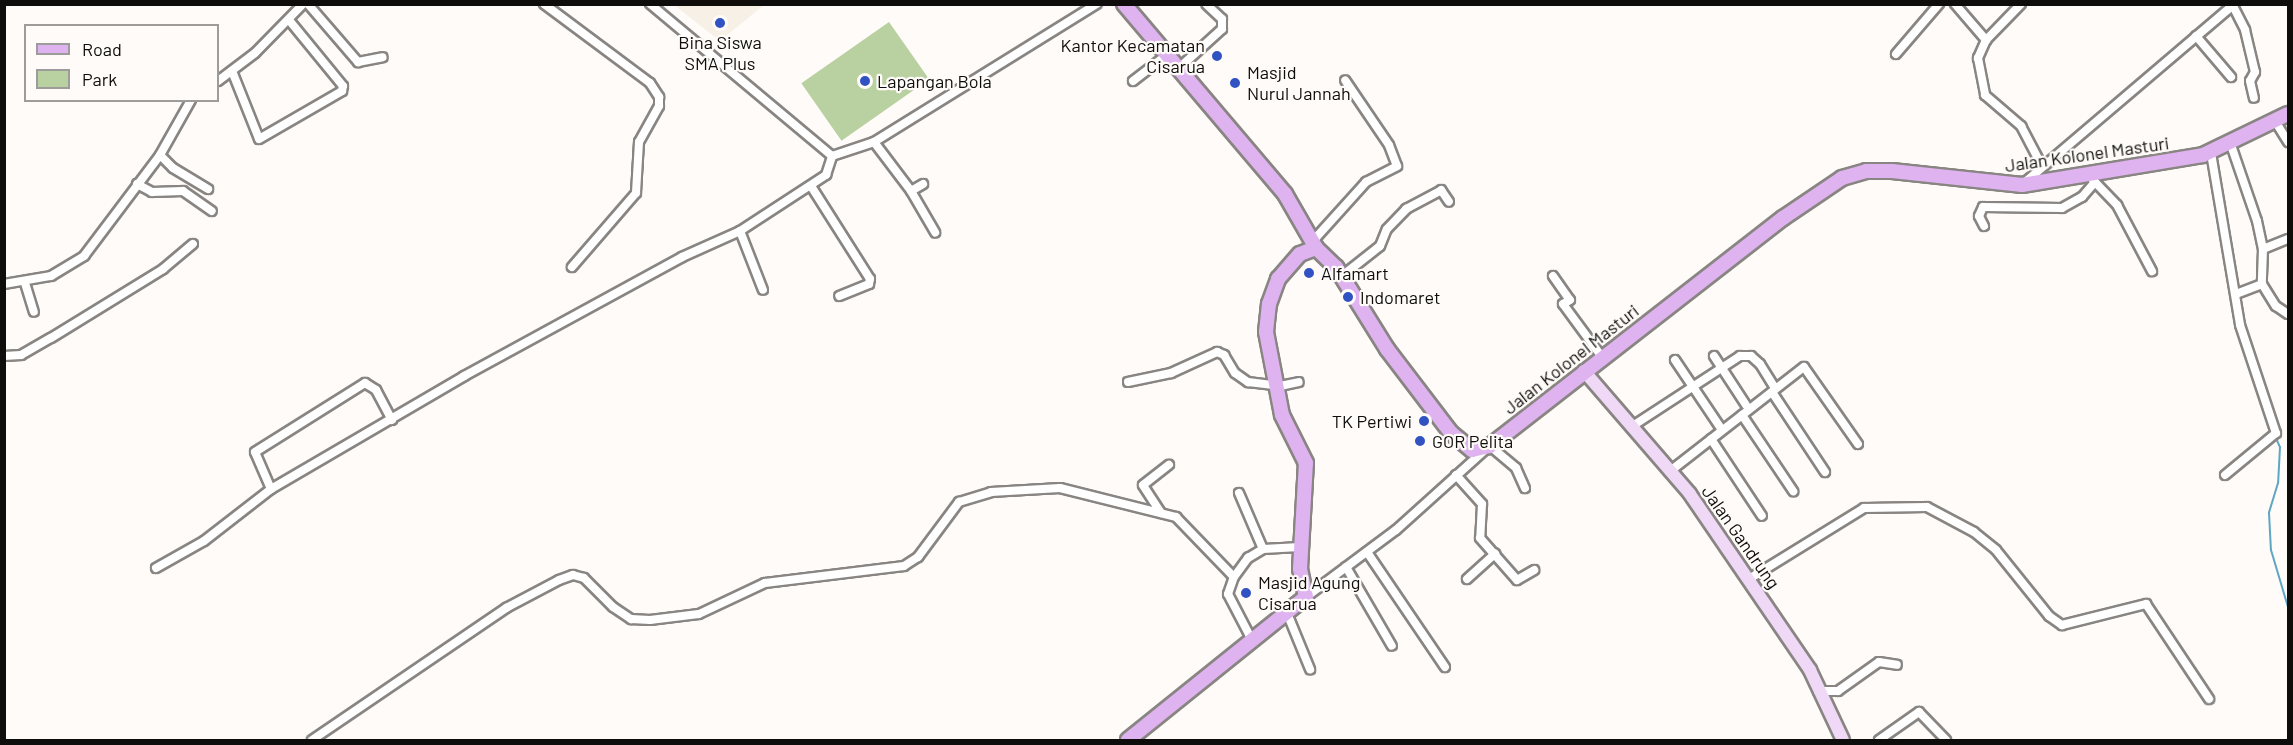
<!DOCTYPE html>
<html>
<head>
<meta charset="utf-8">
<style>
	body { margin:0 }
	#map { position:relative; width:2293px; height:745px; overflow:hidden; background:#fefbf8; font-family:Barlow,sans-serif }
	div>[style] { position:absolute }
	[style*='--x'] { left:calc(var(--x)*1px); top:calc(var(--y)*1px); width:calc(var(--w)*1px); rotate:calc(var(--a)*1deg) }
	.built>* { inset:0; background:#f7f0e6 }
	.green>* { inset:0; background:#b9d1a1; transform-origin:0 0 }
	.stream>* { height:2px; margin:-1px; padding:0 1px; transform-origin:1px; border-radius:1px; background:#5da7c4 }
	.roads { filter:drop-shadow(2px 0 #888582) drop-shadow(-2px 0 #888582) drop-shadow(0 2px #888582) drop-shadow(0 -2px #888582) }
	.street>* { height:8px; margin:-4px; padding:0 4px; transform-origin:4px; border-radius:4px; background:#fff }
	.secondary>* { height:12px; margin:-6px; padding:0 6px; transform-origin:6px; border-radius:6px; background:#efd9f7 }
	.primary>* { height:14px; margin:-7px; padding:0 7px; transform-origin:7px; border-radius:7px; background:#dfb3ef }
	.dots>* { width:16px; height:16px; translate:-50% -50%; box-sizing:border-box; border:3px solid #fefbf8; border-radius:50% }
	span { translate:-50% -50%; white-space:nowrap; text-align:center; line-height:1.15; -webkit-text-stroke:4.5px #fefbf8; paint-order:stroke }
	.poi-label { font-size:18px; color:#0e0d0c }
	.right { translate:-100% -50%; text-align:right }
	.left { translate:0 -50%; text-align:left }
	.street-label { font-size:18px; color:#0e0d0c }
	.frame { position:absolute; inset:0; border:6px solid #0e0d0c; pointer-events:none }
	.legend { position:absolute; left:24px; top:24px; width:195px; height:78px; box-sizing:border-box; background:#fefbf8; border:2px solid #9e9c9a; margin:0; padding:8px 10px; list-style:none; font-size:18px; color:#0e0d0c }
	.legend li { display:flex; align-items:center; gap:12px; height:30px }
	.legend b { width:30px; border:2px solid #9e9c9a }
</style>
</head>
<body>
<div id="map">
	<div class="built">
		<div style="clip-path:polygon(674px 5px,764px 5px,720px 41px)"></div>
	</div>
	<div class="green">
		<div style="left:889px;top:22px;width:70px;height:107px;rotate:55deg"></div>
	</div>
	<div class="stream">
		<div style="--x:2248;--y:363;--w:49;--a:70.8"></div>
		<div style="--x:2275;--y:436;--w:12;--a:66"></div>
		<div style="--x:2280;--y:447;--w:36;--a:93"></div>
		<div style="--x:2278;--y:483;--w:31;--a:107"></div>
		<div style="--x:2269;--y:513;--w:37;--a:87"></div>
		<div style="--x:2271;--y:550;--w:59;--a:73.4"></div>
	</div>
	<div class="roads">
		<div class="street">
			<div style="--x:308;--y:4;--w:77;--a:49.2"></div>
			<div style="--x:358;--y:62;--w:25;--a:-11"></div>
			<div style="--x:544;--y:4;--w:132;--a:36.7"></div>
			<div style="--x:650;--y:83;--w:17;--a:57"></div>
			<div style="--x:659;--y:97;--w:9;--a:90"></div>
			<div style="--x:659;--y:106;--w:41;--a:119.1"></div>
			<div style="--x:639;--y:142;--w:51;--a:93.4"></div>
			<div style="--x:636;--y:193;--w:98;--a:130.9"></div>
			<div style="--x:1955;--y:4;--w:48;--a:49.3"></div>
			<div style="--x:1986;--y:40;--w:20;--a:114"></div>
			<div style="--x:1978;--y:58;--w:38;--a:79"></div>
			<div style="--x:1985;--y:95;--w:48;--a:40.7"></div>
			<div style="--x:2021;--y:126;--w:45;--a:62.3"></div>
			<div style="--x:2232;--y:4;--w:29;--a:63"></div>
			<div style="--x:2245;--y:30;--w:43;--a:76.6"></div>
			<div style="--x:2255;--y:72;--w:10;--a:119"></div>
			<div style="--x:2250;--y:81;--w:17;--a:77"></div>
			<div style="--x:2196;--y:36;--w:54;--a:49.5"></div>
			<div style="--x:1986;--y:40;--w:50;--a:-45.8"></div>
			<div style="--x:1896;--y:54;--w:66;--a:-49.3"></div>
			<div style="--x:1179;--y:68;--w:58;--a:-42.2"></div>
			<div style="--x:1222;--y:29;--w:10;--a:-90"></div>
			<div style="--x:1222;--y:19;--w:21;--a:-137"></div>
			<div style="--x:232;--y:71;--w:73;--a:68.3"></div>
			<div style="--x:259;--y:139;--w:96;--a:-30"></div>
			<div style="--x:342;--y:91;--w:5;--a:-79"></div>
			<div style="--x:343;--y:86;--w:85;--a:-129.3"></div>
			<div style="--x:218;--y:81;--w:46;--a:-37.1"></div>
			<div style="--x:255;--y:53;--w:69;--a:-45.6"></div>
			<div style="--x:1133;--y:81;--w:44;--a:-37.6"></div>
			<div style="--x:2275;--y:121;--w:25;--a:58"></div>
			<div style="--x:874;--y:142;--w:61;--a:52.9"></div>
			<div style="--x:911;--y:191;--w:14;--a:-30"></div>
			<div style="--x:2231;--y:145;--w:80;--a:71.1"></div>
			<div style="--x:2257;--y:221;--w:29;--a:78"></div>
			<div style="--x:2263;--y:249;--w:35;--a:92"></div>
			<div style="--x:2211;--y:153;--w:174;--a:80.4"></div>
			<div style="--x:2240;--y:325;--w:114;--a:71.6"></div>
			<div style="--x:2276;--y:433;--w:66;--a:140.5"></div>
			<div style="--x:160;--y:155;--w:18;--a:45"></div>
			<div style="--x:173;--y:168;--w:41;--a:31"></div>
			<div style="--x:832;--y:156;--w:44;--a:-18.4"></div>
			<div style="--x:874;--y:142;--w:262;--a:-31.8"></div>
			<div style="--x:2093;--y:180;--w:35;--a:46"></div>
			<div style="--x:2117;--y:205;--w:75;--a:62.1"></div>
			<div style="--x:2024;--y:183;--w:276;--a:-40.4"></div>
			<div style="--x:137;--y:184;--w:17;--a:28"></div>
			<div style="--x:152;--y:192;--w:31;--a:-2"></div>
			<div style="--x:183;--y:191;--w:35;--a:35"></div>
			<div style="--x:811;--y:186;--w:110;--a:57.6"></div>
			<div style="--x:870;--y:279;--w:5;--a:101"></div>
			<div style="--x:869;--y:284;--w:32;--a:158"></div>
			<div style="--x:911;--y:191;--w:48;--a:59.7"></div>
			<div style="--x:1984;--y:226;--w:11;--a:-117"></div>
			<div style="--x:1979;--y:216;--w:10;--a:-66"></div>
			<div style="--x:1983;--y:207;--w:79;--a:0.7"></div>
			<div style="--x:2062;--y:208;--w:23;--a:-29"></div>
			<div style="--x:2082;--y:197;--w:20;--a:-49"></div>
			<div style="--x:740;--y:231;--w:63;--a:68.7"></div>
			<div style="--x:1312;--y:242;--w:81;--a:-48"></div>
			<div style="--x:1366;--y:182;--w:35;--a:-27"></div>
			<div style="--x:1397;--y:166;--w:22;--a:-111"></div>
			<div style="--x:1389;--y:145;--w:78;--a:-124.1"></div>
			<div style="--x:2263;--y:249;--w:27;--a:-22"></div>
			<div style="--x:1342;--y:276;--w:48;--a:-38.3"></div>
			<div style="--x:1380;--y:246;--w:18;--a:-68"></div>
			<div style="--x:1387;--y:229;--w:28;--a:-46"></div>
			<div style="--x:1406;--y:209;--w:40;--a:-28"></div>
			<div style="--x:1441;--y:190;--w:14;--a:56"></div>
			<div style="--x:1553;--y:276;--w:29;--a:55"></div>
			<div style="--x:1570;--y:300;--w:8;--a:150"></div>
			<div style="--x:1563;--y:304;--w:66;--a:53.7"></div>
			<div style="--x:25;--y:283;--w:30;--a:73"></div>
			<div style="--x:4;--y:284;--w:48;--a:-9.7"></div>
			<div style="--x:51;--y:276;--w:39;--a:-31"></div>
			<div style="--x:84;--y:256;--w:126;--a:-53"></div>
			<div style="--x:160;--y:155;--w:63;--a:-60.6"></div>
			<div style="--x:2236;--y:294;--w:28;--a:-21"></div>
			<div style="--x:2262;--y:284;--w:26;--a:58"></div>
			<div style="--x:2276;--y:306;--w:14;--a:34"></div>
			<div style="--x:4;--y:356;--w:17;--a:-3"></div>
			<div style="--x:21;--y:355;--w:34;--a:-30"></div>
			<div style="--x:51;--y:338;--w:132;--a:-31.6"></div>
			<div style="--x:163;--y:269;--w:39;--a:-40"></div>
			<div style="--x:1714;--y:356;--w:59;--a:56.9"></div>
			<div style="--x:1675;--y:360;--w:81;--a:56.1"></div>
			<div style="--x:1128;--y:382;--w:44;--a:-11.8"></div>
			<div style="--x:1171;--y:373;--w:51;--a:-24.5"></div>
			<div style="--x:1217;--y:352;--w:8;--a:23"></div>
			<div style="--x:1224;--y:355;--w:21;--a:59"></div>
			<div style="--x:1235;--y:373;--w:16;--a:35"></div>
			<div style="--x:1248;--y:382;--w:32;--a:7"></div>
			<div style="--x:1280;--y:386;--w:19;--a:-12"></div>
			<div style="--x:1772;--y:392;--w:96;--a:56.5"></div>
			<div style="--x:1742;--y:415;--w:92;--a:56.1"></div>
			<div style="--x:1631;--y:427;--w:130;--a:-33.1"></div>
			<div style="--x:1740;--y:356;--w:11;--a:0"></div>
			<div style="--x:1751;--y:356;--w:12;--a:42"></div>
			<div style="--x:1760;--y:364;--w:26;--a:58"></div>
			<div style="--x:1711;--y:439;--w:92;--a:56.5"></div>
			<div style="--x:1490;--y:446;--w:34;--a:40"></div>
			<div style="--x:1516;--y:468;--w:22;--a:66"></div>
			<div style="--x:1669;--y:472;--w:171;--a:-37.9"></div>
			<div style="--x:1804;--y:367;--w:94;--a:55"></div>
			<div style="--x:1456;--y:475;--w:39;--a:48"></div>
			<div style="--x:1482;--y:504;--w:34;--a:93"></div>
			<div style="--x:1480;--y:538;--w:56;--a:48.6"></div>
			<div style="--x:1517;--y:580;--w:20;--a:-30"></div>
			<div style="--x:271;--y:489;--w:40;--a:-113.4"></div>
			<div style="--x:255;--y:452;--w:130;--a:-32.1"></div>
			<div style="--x:365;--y:383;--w:13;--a:32"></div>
			<div style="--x:376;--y:390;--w:34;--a:62"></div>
			<div style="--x:1239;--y:493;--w:61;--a:66.8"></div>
			<div style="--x:1161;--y:513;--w:33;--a:-123"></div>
			<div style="--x:1143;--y:485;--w:33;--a:-38"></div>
			<div style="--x:1367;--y:552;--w:139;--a:55.9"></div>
			<div style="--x:1346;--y:567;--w:91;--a:59.8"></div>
			<div style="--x:156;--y:568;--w:55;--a:-29.4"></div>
			<div style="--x:204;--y:541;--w:85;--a:-37.8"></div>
			<div style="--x:271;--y:489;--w:224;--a:-30.3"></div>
			<div style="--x:464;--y:376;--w:248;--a:-28.6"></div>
			<div style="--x:682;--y:257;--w:64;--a:-24.1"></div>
			<div style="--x:740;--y:231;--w:103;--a:-33.1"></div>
			<div style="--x:826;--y:175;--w:20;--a:-72"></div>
			<div style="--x:832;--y:156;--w:237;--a:-140.1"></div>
			<div style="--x:1467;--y:579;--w:38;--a:-42"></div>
			<div style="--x:1749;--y:579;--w:135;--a:-31.7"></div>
			<div style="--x:1864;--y:508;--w:63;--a:-0.9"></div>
			<div style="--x:1927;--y:507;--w:53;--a:28"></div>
			<div style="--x:1974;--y:532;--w:28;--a:39"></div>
			<div style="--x:1996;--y:550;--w:85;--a:51.2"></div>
			<div style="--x:2049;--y:616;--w:16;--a:35"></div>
			<div style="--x:2062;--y:625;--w:87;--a:-14"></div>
			<div style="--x:2146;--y:604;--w:114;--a:56.4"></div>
			<div style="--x:1306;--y:597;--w:112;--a:-36.7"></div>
			<div style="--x:1396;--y:530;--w:121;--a:-42"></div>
			<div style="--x:1287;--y:613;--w:61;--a:67.7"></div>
			<div style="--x:1253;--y:642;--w:54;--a:-117.5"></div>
			<div style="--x:1228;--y:594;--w:18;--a:-71"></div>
			<div style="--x:1234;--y:577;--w:24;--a:-54"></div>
			<div style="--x:1248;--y:558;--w:17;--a:-31"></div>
			<div style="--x:1263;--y:549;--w:37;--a:-3"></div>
			<div style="--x:1818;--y:691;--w:20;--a:0"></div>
			<div style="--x:1838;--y:691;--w:50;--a:-35.3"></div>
			<div style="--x:1879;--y:662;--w:18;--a:9"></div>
			<div style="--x:312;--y:740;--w:235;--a:-34.2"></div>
			<div style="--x:506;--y:608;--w:60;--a:-27.8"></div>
			<div style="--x:559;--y:580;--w:15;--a:-20"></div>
			<div style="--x:573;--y:575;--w:11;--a:15"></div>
			<div style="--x:584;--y:578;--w:41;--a:45"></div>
			<div style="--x:613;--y:607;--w:22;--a:34"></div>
			<div style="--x:631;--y:619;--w:19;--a:3"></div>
			<div style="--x:650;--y:620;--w:49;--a:-7"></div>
			<div style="--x:699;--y:614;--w:73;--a:-25.2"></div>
			<div style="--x:765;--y:583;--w:140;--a:-7"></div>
			<div style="--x:904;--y:566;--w:17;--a:-33"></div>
			<div style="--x:918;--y:557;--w:69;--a:-53.3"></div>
			<div style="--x:959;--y:502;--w:34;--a:-17"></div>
			<div style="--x:991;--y:492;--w:69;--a:-3.3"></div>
			<div style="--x:1060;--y:488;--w:120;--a:14"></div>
			<div style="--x:1176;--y:517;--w:83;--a:46"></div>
			<div style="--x:1879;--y:740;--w:49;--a:-35"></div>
			<div style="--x:1919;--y:712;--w:39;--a:46"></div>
		</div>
		<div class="secondary">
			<div style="--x:1584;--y:371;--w:162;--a:49.2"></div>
			<div style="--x:1690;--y:494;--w:213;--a:55.7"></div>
			<div style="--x:1810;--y:670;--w:77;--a:64.8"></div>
		</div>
		<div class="primary">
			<div style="--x:1124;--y:4;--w:249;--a:49.7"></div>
			<div style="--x:1285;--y:194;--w:62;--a:60.1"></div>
			<div style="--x:1316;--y:248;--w:28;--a:44"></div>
			<div style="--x:1336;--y:267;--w:97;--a:58.1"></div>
			<div style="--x:1387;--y:349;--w:106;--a:52.7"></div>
			<div style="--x:1451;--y:433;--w:27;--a:39"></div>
			<div style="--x:1472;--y:450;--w:18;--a:-13"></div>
			<div style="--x:1490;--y:446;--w:371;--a:-37.9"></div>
			<div style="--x:1783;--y:218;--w:71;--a:-34.1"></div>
			<div style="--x:1842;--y:178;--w:25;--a:-16"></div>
			<div style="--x:1866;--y:171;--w:26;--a:0"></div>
			<div style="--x:1892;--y:171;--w:131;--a:6.1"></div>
			<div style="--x:2022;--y:185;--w:183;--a:-9.4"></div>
			<div style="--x:2203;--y:155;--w:94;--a:-25.8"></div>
			<div style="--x:1128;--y:740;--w:228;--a:-38.8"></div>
			<div style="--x:1306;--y:597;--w:29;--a:-102"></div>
			<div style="--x:1300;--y:569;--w:106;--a:-86.8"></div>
			<div style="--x:1306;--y:463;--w:54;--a:-116.6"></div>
			<div style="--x:1282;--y:415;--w:85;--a:-100.9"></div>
			<div style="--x:1266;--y:332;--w:28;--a:-84"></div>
			<div style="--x:1269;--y:304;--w:27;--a:-70"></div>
			<div style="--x:1278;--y:279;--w:33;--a:-49"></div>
			<div style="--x:1300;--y:254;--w:17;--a:-21"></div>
		</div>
	</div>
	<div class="dots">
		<div style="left:720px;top:23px;background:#3152c2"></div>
		<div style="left:1217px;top:56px;background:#3152c2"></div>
		<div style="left:865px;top:81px;background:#3152c2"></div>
		<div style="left:1235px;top:83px;background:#3152c2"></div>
		<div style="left:1309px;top:273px;background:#3152c2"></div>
		<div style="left:1348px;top:297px;background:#3152c2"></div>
		<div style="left:1424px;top:421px;background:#3152c2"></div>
		<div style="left:1420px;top:441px;background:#3152c2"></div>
		<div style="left:1246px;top:593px;background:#3152c2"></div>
	</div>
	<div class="poi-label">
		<span style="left:720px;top:53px">Bina Siswa<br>SMA Plus</span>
		<span class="right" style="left:1205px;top:56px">Kantor Kecamatan<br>Cisarua</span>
		<span class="left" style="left:1247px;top:83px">Masjid<br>Nurul Jannah</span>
		<span class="left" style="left:877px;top:81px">Lapangan Bola</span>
		<span class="left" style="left:1321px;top:273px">Alfamart</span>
		<span class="left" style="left:1360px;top:297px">Indomaret</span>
		<span class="right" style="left:1412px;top:421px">TK Pertiwi</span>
		<span class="left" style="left:1432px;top:441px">GOR Pelita</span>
		<span class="left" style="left:1258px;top:593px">Masjid Agung<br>Cisarua</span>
	</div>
	<div class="street-label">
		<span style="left:2087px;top:154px;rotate:-8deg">Jalan Kolonel Masturi</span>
		<span style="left:1571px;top:359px;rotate:-38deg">Jalan Kolonel Masturi</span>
		<span style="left:1741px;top:537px;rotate:55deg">Jalan Gandrung</span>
	</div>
	<div class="frame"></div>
	<ul class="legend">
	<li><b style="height:8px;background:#dfb3ef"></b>Road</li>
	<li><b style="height:16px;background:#b9d1a1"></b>Park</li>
	</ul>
</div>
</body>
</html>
